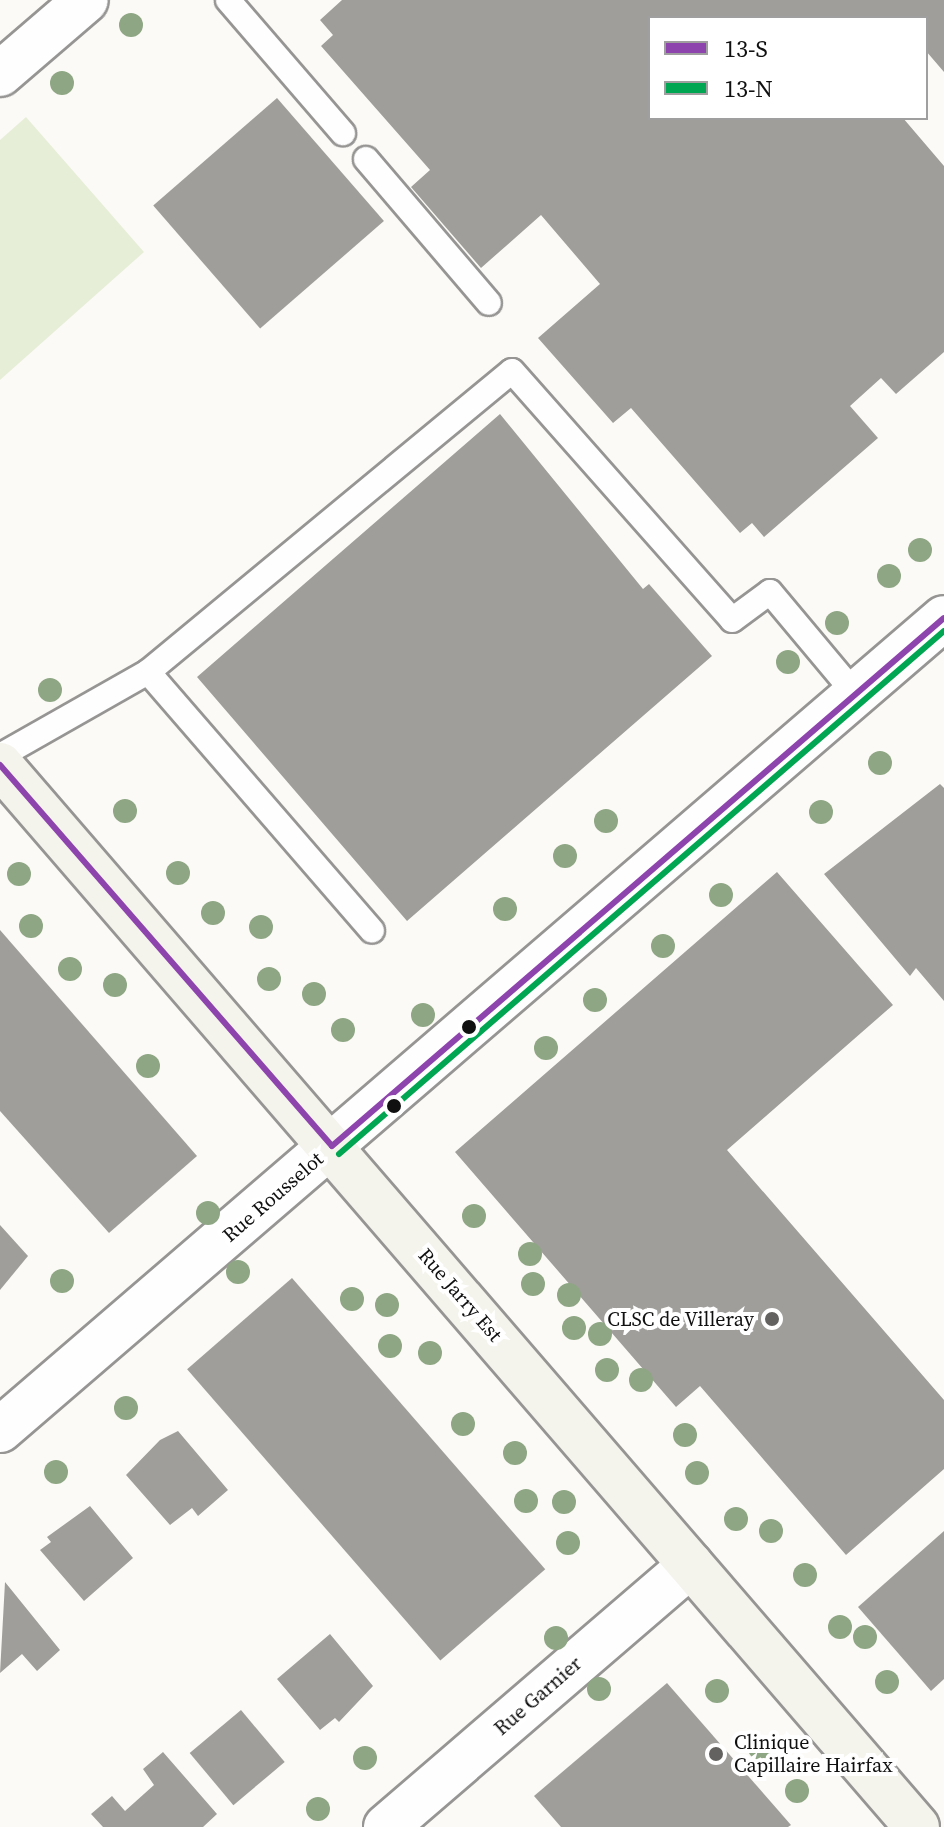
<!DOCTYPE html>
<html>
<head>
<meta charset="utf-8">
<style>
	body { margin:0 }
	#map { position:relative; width:944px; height:1827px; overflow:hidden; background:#fcfaf6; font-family:"Source Serif 4",serif }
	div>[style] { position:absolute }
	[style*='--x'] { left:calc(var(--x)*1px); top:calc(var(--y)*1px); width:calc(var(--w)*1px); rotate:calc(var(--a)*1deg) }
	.green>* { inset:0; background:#e6eed8 }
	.building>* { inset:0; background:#a09e9b; transform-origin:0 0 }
	.roads { filter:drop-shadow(2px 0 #969594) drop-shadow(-2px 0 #969594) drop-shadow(0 2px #969594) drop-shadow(0 -2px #969594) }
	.service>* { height:24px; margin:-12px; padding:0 12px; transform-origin:12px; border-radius:12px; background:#fffefe }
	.minor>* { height:44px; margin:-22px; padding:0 22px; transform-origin:22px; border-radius:22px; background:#fffefe }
	.secondary>* { height:44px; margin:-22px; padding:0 22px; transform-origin:22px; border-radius:22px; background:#f4f3ec }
	.bus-1>* { height:6px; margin:-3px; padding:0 3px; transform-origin:3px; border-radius:3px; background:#8e44ad }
	.bus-2>* { height:6px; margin:-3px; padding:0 3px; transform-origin:3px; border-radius:3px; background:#00a651 }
	.trees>* { width:24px; height:24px; margin:-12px; border-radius:50%; background:#8ea684 }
	.dots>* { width:22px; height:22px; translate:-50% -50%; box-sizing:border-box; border:4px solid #fff; border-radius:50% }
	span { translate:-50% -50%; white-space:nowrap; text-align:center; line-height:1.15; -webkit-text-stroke:8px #fff; paint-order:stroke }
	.street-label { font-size:20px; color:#101010 }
	.poi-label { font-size:20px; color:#101010 }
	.right { translate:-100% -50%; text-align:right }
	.left { translate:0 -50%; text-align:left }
	.legend { position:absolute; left:648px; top:16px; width:280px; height:104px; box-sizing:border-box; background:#fff; border:2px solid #9f9f9f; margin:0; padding:10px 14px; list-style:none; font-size:24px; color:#101010 }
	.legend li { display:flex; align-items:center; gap:16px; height:40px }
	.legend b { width:40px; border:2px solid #9f9f9f }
</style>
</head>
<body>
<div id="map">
	<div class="green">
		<div style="clip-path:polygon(26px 117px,144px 252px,0 380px,0 140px)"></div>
	</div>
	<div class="building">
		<div style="clip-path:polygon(342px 0,944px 0,944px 72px,926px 51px,926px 18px,650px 18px,650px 118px,903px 118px,944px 166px,944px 352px,896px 394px,881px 378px,850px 406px,878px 438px,764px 537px,752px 523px,740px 533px,631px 408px,613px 423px,538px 338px,600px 284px,541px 215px,481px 268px,411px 187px,430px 170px,321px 46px,333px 35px,320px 20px)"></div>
		<div style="left:277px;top:98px;width:163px;height:164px;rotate:49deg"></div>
		<div style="clip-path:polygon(500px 414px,643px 589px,649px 584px,712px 656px,407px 921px,197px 677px)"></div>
		<div style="clip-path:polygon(940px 784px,944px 788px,944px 1001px,916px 968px,910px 976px,824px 874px)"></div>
		<div style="clip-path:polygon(777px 872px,893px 1005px,727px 1150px,944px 1400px,944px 1469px,846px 1555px,700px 1386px,676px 1407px,455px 1152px)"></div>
		<div style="clip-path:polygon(0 930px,197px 1156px,109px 1233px,0 1111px)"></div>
		<div style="clip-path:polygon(0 1225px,28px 1256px,0 1290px)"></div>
		<div style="left:292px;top:1278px;width:386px;height:139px;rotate:49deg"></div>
		<div style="clip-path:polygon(178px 1431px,228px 1490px,198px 1516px,192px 1508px,170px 1525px,126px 1475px,160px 1440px)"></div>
		<div style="clip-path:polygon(90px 1506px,133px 1558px,84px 1601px,40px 1550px,51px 1542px,47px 1537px)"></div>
		<div style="clip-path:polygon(944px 1531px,944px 1679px,931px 1691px,858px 1607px)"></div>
		<div style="clip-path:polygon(5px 1582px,60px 1650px,37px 1671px,22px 1654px,0 1673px)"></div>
		<div style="clip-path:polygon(330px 1634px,373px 1686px,339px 1722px,335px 1718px,320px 1730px,277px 1679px)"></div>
		<div style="clip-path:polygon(667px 1683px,791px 1825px,788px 1827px,561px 1827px,534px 1796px)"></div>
		<div style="left:241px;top:1710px;width:68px;height:67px;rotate:50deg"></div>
		<div style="clip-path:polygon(163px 1752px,217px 1814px,203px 1827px,103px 1827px,91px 1814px,112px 1796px,125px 1811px,154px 1785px,143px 1769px)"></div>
	</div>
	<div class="roads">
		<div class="service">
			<div style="--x:228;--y:0;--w:176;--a:49.2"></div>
			<div style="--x:366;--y:159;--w:189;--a:49.5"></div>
			<div style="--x:148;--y:672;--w:342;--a:49.1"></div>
			<div style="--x:0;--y:756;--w:170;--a:-29.6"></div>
			<div style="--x:148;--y:672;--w:472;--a:-39.6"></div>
			<div style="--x:512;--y:371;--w:332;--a:48.5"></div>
			<div style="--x:732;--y:620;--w:47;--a:-36.4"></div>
			<div style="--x:770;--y:592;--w:134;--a:50.1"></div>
		</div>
		<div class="minor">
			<div style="--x:0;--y:74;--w:113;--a:-40.7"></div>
			<div style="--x:0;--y:1430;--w:1245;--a:-40.7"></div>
			<div style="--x:386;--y:1827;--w:402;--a:-40.7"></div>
		</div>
		<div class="secondary">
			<div style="--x:0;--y:765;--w:1403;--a:49.19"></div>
		</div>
	</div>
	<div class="bus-1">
		<div style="--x:0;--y:765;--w:505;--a:48.93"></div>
		<div style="--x:332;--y:1146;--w:808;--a:-40.79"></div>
	</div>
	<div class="bus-2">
		<div style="--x:339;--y:1154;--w:800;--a:-40.84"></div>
	</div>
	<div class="trees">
		<div style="left:131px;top:25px"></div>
		<div style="left:62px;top:83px"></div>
		<div style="left:920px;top:550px"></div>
		<div style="left:889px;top:576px"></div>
		<div style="left:837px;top:623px"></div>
		<div style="left:788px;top:662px"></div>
		<div style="left:50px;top:690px"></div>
		<div style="left:880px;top:763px"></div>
		<div style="left:125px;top:811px"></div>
		<div style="left:821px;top:812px"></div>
		<div style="left:606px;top:821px"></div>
		<div style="left:565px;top:856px"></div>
		<div style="left:178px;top:873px"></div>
		<div style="left:19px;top:874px"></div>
		<div style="left:721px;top:895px"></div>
		<div style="left:505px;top:909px"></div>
		<div style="left:213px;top:913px"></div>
		<div style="left:31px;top:926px"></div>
		<div style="left:261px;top:927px"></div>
		<div style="left:663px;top:946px"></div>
		<div style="left:70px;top:969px"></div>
		<div style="left:269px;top:979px"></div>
		<div style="left:115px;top:985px"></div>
		<div style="left:314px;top:994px"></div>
		<div style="left:595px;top:1000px"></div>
		<div style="left:423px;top:1015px"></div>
		<div style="left:343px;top:1030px"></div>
		<div style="left:546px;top:1048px"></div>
		<div style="left:148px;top:1066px"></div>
		<div style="left:208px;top:1213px"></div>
		<div style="left:474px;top:1216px"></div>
		<div style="left:530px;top:1254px"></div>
		<div style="left:238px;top:1272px"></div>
		<div style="left:62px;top:1281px"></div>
		<div style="left:533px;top:1284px"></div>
		<div style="left:569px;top:1295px"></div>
		<div style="left:352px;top:1299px"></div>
		<div style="left:387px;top:1305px"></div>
		<div style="left:574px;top:1328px"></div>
		<div style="left:600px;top:1334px"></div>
		<div style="left:390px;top:1346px"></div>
		<div style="left:430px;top:1353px"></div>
		<div style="left:607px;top:1370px"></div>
		<div style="left:641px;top:1380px"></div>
		<div style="left:126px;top:1408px"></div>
		<div style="left:463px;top:1424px"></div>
		<div style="left:685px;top:1435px"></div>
		<div style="left:515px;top:1453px"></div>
		<div style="left:56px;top:1472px"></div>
		<div style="left:697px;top:1473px"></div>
		<div style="left:526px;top:1501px"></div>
		<div style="left:564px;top:1502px"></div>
		<div style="left:736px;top:1519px"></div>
		<div style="left:771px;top:1531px"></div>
		<div style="left:568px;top:1543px"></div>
		<div style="left:805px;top:1575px"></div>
		<div style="left:840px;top:1627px"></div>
		<div style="left:865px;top:1637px"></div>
		<div style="left:556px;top:1638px"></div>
		<div style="left:887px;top:1682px"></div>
		<div style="left:599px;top:1689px"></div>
		<div style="left:717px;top:1691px"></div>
		<div style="left:760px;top:1748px"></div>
		<div style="left:365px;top:1758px"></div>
		<div style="left:797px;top:1791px"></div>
		<div style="left:318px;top:1809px"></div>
	</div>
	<div class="dots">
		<div style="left:469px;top:1027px;background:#101010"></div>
		<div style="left:394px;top:1106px;background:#101010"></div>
		<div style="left:772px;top:1319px;background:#636260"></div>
		<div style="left:716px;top:1754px;background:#636260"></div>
	</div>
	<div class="street-label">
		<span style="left:273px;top:1197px;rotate:-41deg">Rue Rousselot</span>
		<span style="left:460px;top:1295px;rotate:49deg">Rue Jarry Est</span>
		<span style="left:538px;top:1696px;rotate:-41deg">Rue Garnier</span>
	</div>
	<div class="poi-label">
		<span class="right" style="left:754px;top:1319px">CLSC de Villeray</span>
		<span class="left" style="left:734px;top:1754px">Clinique<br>Capillaire Hairfax</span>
	</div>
	<ul class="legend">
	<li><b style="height:10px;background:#8e44ad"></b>13-S</li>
	<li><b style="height:10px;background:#00a651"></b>13-N</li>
	</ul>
</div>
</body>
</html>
